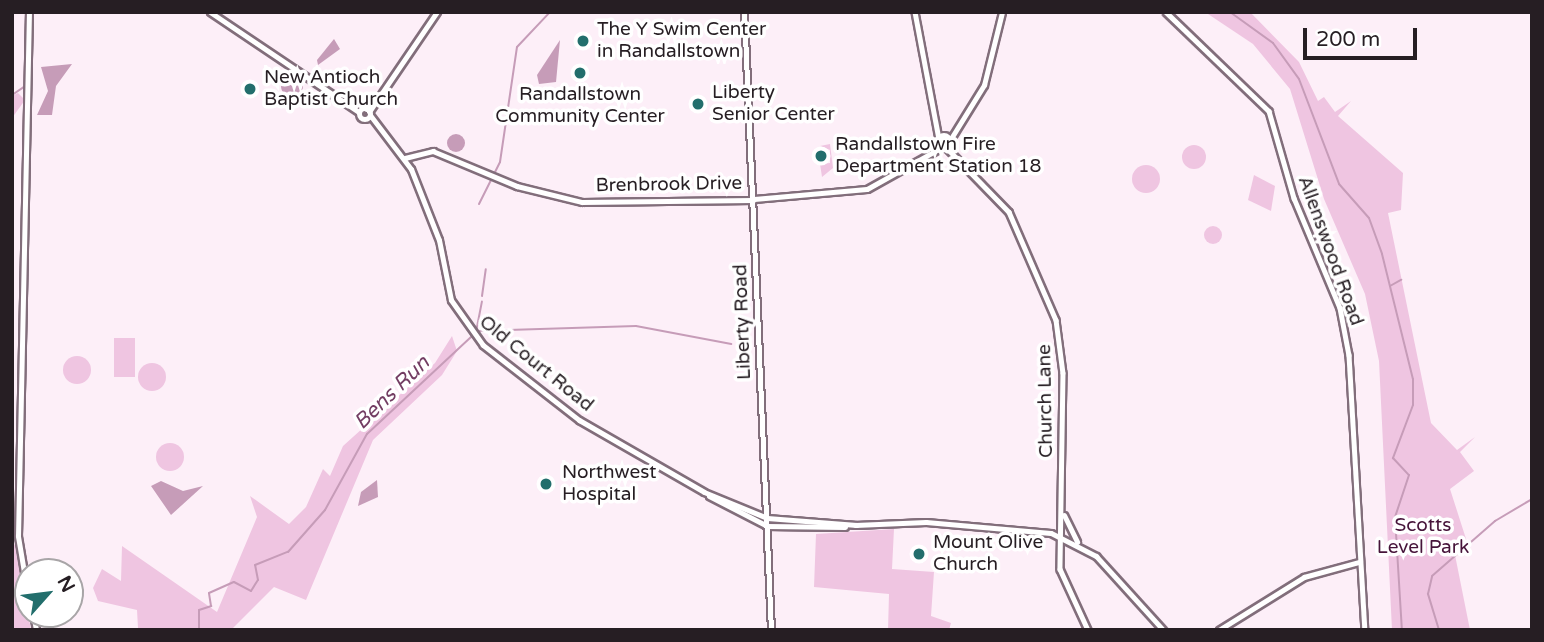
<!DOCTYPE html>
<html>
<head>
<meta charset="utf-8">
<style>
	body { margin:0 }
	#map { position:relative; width:1544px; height:642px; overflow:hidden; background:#fdeff8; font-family:"Varela Round",sans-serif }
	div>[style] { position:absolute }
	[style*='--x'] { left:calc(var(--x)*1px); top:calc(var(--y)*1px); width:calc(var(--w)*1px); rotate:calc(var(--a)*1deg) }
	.green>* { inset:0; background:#efc5e1; transform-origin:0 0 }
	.round { border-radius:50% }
	.water>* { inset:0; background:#c69cb8 }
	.stream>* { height:2px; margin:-1px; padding:0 1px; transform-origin:1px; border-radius:1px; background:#c69cb8 }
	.roads { filter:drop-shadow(2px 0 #826e7b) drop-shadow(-2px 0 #826e7b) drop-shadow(0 2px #826e7b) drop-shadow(0 -2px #826e7b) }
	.minor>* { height:4.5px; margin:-2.25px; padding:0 2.25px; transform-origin:2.25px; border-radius:2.25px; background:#fff }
	.major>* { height:5px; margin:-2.5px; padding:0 2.5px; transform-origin:2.5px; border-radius:2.5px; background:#fff }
	.major>.ring { margin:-2.5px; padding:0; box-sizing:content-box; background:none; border:5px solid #fff; border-radius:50% }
	.dots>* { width:19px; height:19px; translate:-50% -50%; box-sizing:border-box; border:4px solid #fff; border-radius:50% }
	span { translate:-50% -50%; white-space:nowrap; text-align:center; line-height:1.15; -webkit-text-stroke:7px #fff; paint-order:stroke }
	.poi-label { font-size:19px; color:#261e23 }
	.left { translate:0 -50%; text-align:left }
	.street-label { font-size:19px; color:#261e23 }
	.park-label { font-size:19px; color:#46143a }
	.water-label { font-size:21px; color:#733d63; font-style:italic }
	.frame { position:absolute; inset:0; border:14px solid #261e23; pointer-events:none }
	.north { position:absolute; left:14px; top:558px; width:70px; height:70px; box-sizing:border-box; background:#fff; border:2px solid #a8a5a7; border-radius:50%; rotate:62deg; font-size:19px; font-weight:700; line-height:28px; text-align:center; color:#261e23 }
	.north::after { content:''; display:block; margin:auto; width:24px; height:32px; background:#226e6c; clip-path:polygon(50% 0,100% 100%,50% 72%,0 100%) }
	.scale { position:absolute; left:1303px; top:28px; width:114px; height:32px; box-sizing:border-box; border:4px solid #261e23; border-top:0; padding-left:9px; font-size:21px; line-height:24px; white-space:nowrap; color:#261e23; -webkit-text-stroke:5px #fff; paint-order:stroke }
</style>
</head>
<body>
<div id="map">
	<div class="green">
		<div style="clip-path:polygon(1205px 12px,1250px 12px,1299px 62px,1318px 101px,1324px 97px,1335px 112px,1351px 101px,1338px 116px,1403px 173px,1401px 210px,1388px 213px,1431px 423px,1457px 450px,1475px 437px,1460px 452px,1474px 471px,1450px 489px,1468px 545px,1455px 555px,1470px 630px,1392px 630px,1379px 361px,1365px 294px,1324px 199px,1290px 89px,1253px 44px)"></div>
		<div style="clip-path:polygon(18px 93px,25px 100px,12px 118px,12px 96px)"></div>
		<div style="clip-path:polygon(830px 144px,833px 168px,822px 177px,820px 164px,830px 163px,830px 150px,820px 146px)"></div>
		<div class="round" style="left:1182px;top:145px;width:24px;height:24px"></div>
		<div class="round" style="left:1132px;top:165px;width:28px;height:28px"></div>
		<div style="clip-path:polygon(1254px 175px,1275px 186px,1271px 211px,1248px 200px)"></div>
		<div class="round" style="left:1204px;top:226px;width:18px;height:18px"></div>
		<div style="clip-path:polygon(452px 336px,457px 351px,442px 375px,373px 440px,306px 600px,274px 587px,231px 630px,146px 630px,138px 628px,137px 610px,98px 601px,93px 588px,102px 569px,121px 581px,122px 546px,217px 612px,257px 517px,250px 496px,289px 524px,306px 507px,323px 469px,330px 476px,343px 446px,435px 363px)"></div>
		<div style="left:114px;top:338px;width:21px;height:39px"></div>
		<div class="round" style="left:63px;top:356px;width:28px;height:28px"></div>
		<div class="round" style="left:138px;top:363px;width:28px;height:28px"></div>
		<div class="round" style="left:156px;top:443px;width:28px;height:28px"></div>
		<div style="clip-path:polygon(894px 529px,892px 569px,934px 572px,931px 616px,951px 623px,949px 630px,888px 630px,889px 594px,814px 587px,816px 534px)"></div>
		<div style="clip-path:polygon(12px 542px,15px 545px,31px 630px,12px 630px)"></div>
	</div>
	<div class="water">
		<div style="clip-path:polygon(334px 39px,340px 49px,318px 65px,317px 60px)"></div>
		<div style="clip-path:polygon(560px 40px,556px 82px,539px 84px,537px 75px)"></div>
		<div style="clip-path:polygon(72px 64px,56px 86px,52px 115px,37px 115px,48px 91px,41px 67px)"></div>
		<div class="round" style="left:281px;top:75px;width:22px;height:22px"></div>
		<div class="round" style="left:447px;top:134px;width:18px;height:18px"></div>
		<div style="clip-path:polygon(377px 480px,378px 497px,358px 506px,361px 492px)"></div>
		<div style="clip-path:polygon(161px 481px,183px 491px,203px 486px,171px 515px,151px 486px)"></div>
	</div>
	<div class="stream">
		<div style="--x:1230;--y:12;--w:53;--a:35.8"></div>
		<div style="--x:1273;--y:43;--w:44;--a:54.2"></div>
		<div style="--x:1299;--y:79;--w:112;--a:69.1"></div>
		<div style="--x:1339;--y:184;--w:45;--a:48.6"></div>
		<div style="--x:1369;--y:218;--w:38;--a:70"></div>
		<div style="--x:1382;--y:254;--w:129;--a:76.1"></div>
		<div style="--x:1413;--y:379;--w:26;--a:90"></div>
		<div style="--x:1413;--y:405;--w:57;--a:110.7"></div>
		<div style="--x:1393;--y:458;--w:23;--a:47"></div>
		<div style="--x:1409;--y:475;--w:44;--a:108.4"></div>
		<div style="--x:1395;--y:517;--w:113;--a:86.5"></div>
		<div style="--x:12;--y:95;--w:14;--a:-34"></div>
		<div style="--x:479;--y:204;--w:47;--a:-63.4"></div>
		<div style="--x:500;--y:162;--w:116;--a:-81.6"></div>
		<div style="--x:517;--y:47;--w:48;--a:-46.7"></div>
		<div style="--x:1390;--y:286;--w:13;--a:-29"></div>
		<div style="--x:482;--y:296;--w:27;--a:-82"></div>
		<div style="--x:479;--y:331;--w:157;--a:-1.8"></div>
		<div style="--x:636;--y:326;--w:97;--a:10.7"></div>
		<div style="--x:476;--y:332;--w:31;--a:-79"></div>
		<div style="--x:199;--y:630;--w:20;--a:-90"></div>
		<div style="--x:199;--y:610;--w:13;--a:-18"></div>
		<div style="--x:211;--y:606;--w:13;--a:-99"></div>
		<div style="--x:209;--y:593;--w:27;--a:-24"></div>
		<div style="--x:234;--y:582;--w:19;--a:28"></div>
		<div style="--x:251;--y:591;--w:13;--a:-58"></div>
		<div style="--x:258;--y:580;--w:15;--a:-101"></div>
		<div style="--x:255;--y:565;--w:35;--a:-22"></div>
		<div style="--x:288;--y:552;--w:56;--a:-48.6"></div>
		<div style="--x:325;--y:510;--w:87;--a:-61.1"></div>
		<div style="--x:367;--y:434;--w:144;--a:-43"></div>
		<div style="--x:1439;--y:630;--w:38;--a:-107"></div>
		<div style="--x:1428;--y:594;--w:18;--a:-77"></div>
		<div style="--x:1432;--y:576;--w:84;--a:-41.1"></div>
		<div style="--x:1495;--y:521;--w:43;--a:-30.7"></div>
	</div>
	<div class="roads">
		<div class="minor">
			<div style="--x:915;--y:12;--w:129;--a:79.3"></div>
			<div style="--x:1166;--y:12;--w:143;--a:43.9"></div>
			<div style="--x:1269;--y:111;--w:91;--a:74"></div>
			<div style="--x:1294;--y:198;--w:119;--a:67.3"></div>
			<div style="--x:1340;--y:308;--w:48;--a:79.2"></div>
			<div style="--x:1349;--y:355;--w:275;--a:86.7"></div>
			<div style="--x:366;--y:109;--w:10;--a:-45"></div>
			<div style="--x:369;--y:112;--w:121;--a:-55.8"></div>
			<div style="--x:945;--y:146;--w:92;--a:45.9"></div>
			<div style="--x:1009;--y:212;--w:118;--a:66.5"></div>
			<div style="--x:1056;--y:320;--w:53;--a:82.5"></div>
			<div style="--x:1063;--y:373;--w:196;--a:90.9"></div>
			<div style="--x:1060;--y:569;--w:67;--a:65.3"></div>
			<div style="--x:405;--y:158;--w:29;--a:-14"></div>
			<div style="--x:433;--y:151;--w:91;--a:22.6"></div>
			<div style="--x:517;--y:186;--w:67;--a:13.8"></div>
			<div style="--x:582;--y:202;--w:171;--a:-0.7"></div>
			<div style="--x:1219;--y:630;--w:100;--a:-31.9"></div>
			<div style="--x:1304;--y:577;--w:57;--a:-15.3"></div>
		</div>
		<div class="major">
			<div style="--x:210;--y:12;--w:179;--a:33.9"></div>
			<div style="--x:744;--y:12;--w:619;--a:87.5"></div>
			<div class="ring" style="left:359.5px;top:108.5px;width:6px;height:6px"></div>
			<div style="--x:370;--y:115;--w:68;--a:52.8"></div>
			<div style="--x:411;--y:169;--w:76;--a:68.5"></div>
			<div style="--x:439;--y:240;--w:61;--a:78.7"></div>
			<div style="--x:451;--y:300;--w:55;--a:54.6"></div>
			<div style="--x:483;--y:345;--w:122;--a:38"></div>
			<div style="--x:579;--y:420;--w:144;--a:29.9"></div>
			<div style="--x:704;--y:492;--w:68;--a:22.4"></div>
			<div style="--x:767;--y:518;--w:90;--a:4.4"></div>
			<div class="ring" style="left:938.5px;top:135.5px;width:6px;height:6px"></div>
			<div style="--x:950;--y:140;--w:65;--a:-58.3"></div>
			<div style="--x:984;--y:85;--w:75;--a:-76.1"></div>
			<div style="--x:754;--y:199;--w:113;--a:-5.1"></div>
			<div style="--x:867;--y:189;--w:88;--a:-29.2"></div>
			<div style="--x:709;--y:496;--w:65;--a:27.3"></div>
			<div style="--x:767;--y:526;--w:78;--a:0.7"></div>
			<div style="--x:1064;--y:515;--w:30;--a:64"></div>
			<div style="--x:855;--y:525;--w:71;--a:-2.4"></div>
			<div style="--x:926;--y:522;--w:125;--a:5"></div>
			<div style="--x:1051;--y:533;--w:51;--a:27.1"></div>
			<div style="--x:1096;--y:556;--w:100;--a:47.8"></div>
			<div style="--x:28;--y:596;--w:61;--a:-99.5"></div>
			<div style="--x:18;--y:536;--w:524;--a:-88.8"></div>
			<div style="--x:33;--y:614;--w:16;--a:79"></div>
		</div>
	</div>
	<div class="dots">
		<div style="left:583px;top:41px;background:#226e6c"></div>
		<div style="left:580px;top:73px;background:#226e6c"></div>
		<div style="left:250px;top:89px;background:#226e6c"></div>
		<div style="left:698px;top:104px;background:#226e6c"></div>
		<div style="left:821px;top:156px;background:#226e6c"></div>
		<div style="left:546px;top:484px;background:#226e6c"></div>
		<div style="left:919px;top:554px;background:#226e6c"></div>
	</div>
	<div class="poi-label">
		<span class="left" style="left:597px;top:41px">The Y Swim Center<br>in Randallstown</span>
		<span class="left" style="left:264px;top:89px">New Antioch<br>Baptist Church</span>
		<span class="left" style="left:712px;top:104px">Liberty<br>Senior Center</span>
		<span style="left:580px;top:106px">Randallstown<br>Community Center</span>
		<span class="left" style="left:835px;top:156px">Randallstown Fire<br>Department Station 18</span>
		<span class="left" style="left:562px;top:484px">Northwest<br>Hospital</span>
		<span class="left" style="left:933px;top:554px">Mount Olive<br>Church</span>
	</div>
	<div class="street-label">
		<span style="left:669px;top:185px;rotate:-1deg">Brenbrook Drive</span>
		<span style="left:1330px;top:251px;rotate:70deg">Allenswood Road</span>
		<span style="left:743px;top:322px;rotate:-92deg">Liberty Road</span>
		<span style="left:536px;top:364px;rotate:39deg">Old Court Road</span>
		<span style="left:1046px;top:401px;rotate:-91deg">Church Lane</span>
	</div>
	<div class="park-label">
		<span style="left:1423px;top:537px">Scotts<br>Level Park</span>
	</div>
	<div class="water-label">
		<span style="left:392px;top:393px;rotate:-44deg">Bens Run</span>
	</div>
	<div class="frame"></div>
	<div class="north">N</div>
	<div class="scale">200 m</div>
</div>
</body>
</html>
